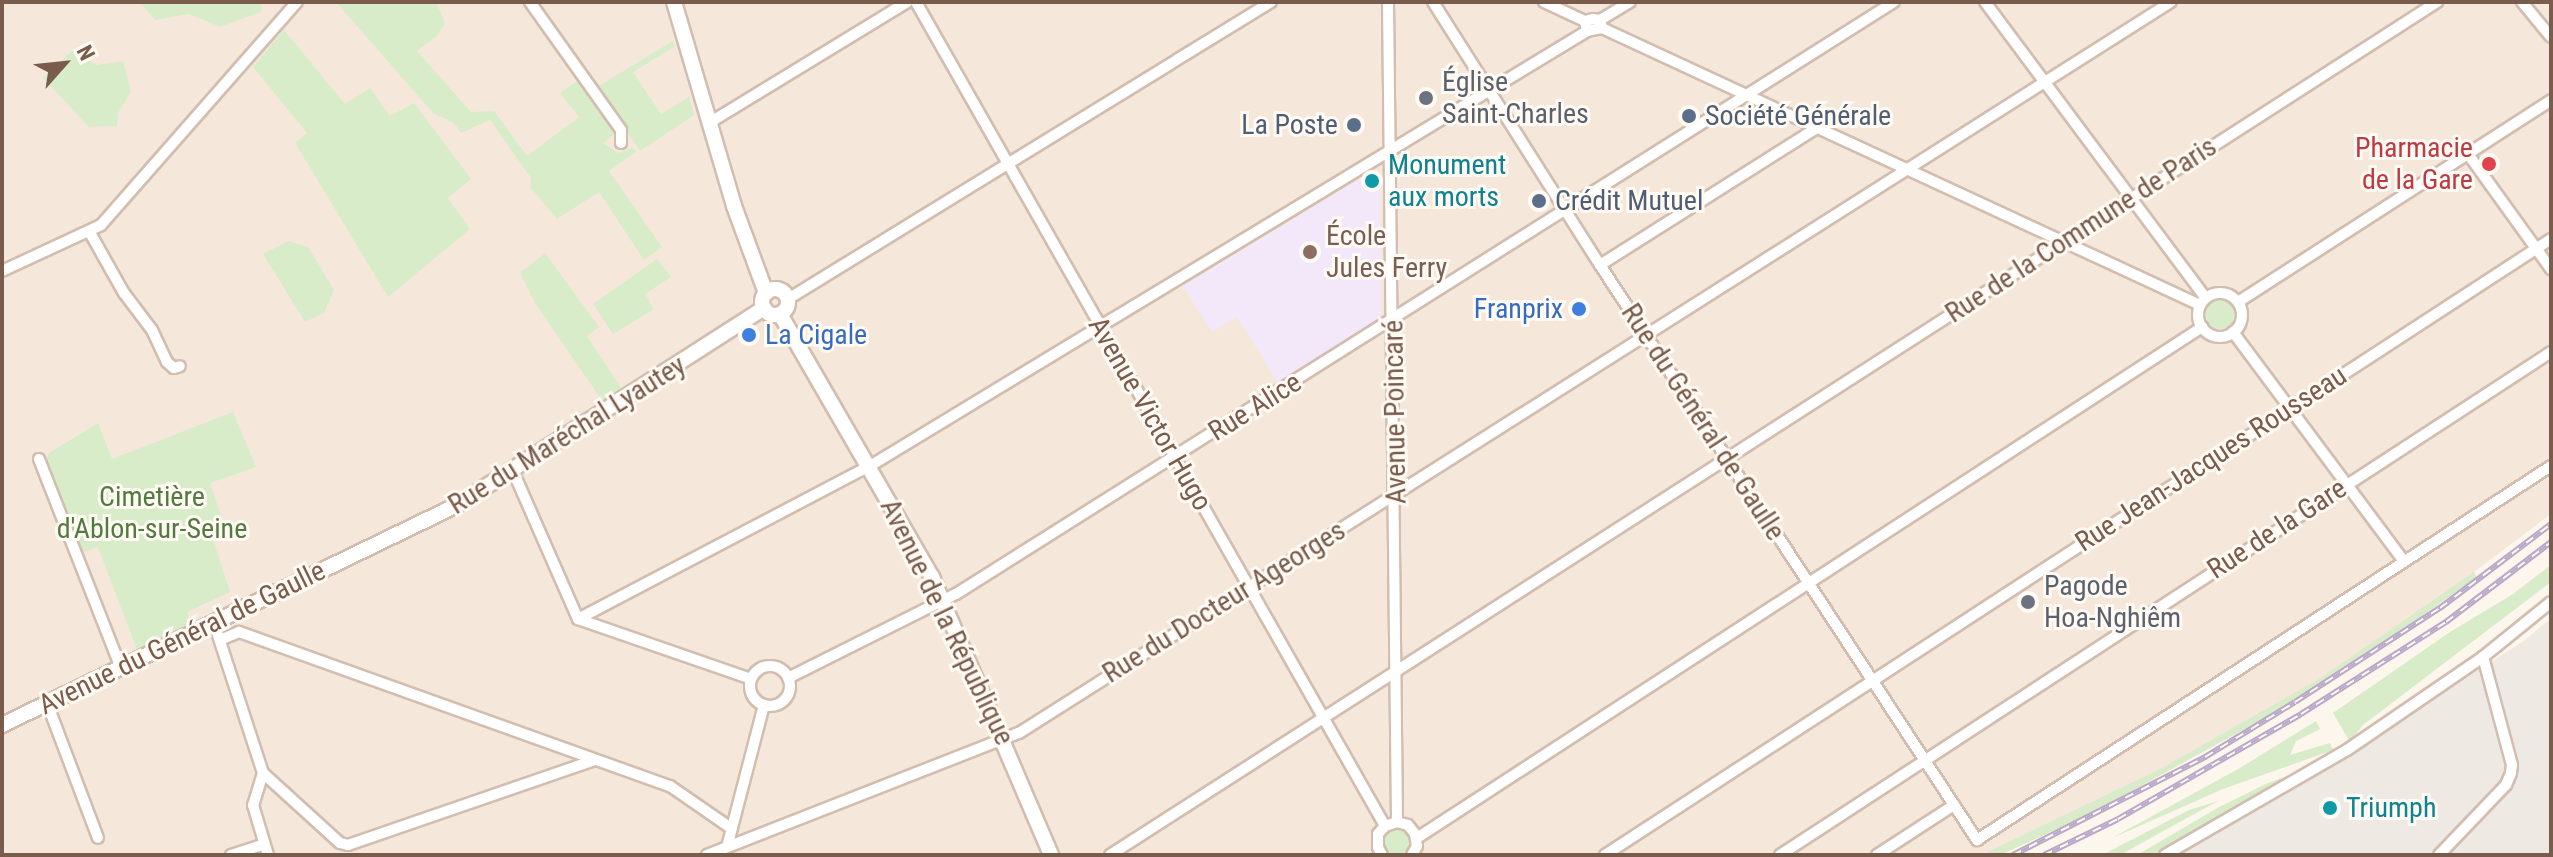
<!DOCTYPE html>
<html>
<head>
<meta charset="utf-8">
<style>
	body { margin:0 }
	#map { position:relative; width:2553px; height:857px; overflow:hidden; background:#fdf6ec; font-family:"Roboto Condensed",sans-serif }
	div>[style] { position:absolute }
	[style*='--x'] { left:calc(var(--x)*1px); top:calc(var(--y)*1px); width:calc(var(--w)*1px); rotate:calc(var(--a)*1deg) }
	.residential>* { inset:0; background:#f5e8da }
	.industrial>* { inset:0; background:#efe9e4 }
	.education>* { inset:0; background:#f3e8fa }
	.green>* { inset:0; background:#d8ecc9 }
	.round { border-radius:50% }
	.roads { filter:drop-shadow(2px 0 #d1beb0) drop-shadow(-2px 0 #d1beb0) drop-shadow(0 2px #d1beb0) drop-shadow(0 -2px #d1beb0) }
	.minor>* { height:10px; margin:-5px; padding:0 5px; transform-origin:5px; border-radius:5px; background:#fff }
	.minor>.ring { margin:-5px; padding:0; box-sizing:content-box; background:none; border:10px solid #fff; border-radius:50% }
	.tertiary>* { height:14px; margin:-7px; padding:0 7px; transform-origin:7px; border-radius:7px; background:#fff }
	.secondary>* { height:14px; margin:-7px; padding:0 7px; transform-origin:7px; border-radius:7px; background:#fff }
	.secondary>.ring { margin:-7px; padding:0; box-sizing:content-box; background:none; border:14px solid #fff; border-radius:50% }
	.rail>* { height:6px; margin-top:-3px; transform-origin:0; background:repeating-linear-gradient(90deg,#fffaf3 0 9px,#b9a8c9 0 18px); box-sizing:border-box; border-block:2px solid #b9a8c9 }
	.dots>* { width:22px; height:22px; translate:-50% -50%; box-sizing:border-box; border:4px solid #fffaf3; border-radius:50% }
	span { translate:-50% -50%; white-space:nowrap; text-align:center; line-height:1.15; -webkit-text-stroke:6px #fffaf3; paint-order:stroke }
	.worship-label { font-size:28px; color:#5b616d }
	.left { translate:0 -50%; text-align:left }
	.service-label { font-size:28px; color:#4e5e75 }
	.right { translate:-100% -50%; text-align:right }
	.health-label { font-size:28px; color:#be3a42 }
	.culture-label { font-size:28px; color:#0d838f }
	.street-label { font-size:28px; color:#7a5c4d }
	.education-label { font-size:28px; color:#785e54 }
	.shop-label { font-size:28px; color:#366cbe }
	.park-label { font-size:28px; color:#537a41 }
	.frame { position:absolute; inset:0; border:4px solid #7a5c4d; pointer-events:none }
	.north { position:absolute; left:24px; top:24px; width:80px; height:80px; -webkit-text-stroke:6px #fffaf3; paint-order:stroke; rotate:63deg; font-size:22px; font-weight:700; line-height:32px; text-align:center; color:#7a5c4d }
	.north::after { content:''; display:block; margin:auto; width:28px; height:36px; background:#7a5c4d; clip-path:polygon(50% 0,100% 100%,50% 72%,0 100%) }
</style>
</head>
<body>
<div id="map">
	<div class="residential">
		<div style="clip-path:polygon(2px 2px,2551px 2px,2551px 514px,2474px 572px,2477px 577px,2305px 694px,2088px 815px,2000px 855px,2px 855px)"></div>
	</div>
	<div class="industrial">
		<div style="clip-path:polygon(2551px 618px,2551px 855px,2177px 855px,2364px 744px,2525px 640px)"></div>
	</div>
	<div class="education">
		<div style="clip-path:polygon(1361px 178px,1380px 189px,1381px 320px,1279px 384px,1237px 317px,1212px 332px,1183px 286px)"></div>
	</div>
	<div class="green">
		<div style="clip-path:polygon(140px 2px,261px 2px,261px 12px,220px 27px,189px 14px,155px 20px)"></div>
		<div style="clip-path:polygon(336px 2px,436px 2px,445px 23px,437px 36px,417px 51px,471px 112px,494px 111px,527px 156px,579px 117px,560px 93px,580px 79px,616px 133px,603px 143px,618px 153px,632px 148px,637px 151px,609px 171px,662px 247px,644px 260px,599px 192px,557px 219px,530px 187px,531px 178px,490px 120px,461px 133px,454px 123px,433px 113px)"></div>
		<div style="clip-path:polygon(284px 30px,345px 104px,370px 88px,390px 116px,414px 103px,471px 179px,448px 198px,470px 229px,388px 297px,295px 143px,307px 133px,253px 67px)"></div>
		<div style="clip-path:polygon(673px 41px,674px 47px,633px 72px,661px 114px,689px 97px,694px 115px,640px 151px,597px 87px)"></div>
		<div style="clip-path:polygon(74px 49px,96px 65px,123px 61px,131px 92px,118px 113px,117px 126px,89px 127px,43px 78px)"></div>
		<div style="clip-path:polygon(289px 241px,308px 247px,334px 290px,324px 313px,305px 322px,263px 254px)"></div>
		<div style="clip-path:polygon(545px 253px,599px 327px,587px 336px,622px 389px,603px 402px,535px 303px,520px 273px)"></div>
		<div style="clip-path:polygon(657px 259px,671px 277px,645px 294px,654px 309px,613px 334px,593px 304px)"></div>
		<div class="round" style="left:2206px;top:301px;width:28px;height:28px"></div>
		<div style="clip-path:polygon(233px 412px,256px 467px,210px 483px,227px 534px,213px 539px,230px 592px,187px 612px,191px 623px,137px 650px,98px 547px,83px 552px,47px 460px,49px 453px,98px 423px,112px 459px)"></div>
		<div style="clip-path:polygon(2551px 565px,2551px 582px,2363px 725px,2350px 742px,2333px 713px,2450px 632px,2513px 594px)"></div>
		<div style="clip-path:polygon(2474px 572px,2477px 577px,2411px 624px,2263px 719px,2088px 815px,2000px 855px,1982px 855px,2162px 768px,2319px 679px)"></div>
		<div style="clip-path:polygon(2316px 721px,2320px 729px,2296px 741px,2290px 755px,2330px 743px,2333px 750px,2223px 789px,2110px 839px,2240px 768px)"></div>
		<div style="clip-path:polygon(2309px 768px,2153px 855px,2137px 855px,2219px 807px,2268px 783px)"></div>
		<div style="clip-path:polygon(2218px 801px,2120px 855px,2102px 855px,2189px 810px)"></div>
		<div class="round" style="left:1384px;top:829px;width:26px;height:26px"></div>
	</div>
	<div class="roads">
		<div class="minor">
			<div style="--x:530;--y:2;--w:157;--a:54.6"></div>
			<div style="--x:621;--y:130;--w:13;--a:90"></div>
			<div style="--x:916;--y:2;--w:948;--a:60.35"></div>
			<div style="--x:1388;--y:2;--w:820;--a:89.37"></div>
			<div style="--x:1433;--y:2;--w:312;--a:57.6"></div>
			<div style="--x:1600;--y:265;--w:688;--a:56.75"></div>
			<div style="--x:1977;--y:840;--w:685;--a:-33.09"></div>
			<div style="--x:1544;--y:2;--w:45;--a:24.9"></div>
			<div style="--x:1985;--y:2;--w:369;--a:53.3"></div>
			<div style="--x:2522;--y:2;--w:45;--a:50.4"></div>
			<div style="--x:1593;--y:19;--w:7;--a:8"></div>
			<div style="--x:1600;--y:20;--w:8;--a:76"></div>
			<div style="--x:1602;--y:28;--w:15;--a:169"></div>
			<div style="--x:1587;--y:31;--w:10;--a:-101"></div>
			<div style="--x:1585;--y:21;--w:8;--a:-14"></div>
			<div style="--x:1600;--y:20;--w:35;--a:-31"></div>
			<div style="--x:1602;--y:28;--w:659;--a:24.85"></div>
			<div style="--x:709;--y:123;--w:232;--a:-31.4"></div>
			<div style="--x:2468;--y:154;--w:142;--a:54.2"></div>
			<div style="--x:89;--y:231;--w:71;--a:60.6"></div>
			<div style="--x:124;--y:293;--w:46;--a:52.9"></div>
			<div style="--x:152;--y:330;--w:35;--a:65"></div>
			<div style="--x:167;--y:362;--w:9;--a:41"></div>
			<div style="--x:174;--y:368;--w:6;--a:-18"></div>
			<div style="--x:1600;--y:265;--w:254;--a:-32.3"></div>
			<div style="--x:2;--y:271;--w:109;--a:-24.9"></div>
			<div style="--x:101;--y:225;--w:297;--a:-48.7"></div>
			<div class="ring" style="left:2198px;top:293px;width:34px;height:34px"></div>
			<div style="--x:788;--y:299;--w:567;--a:-31.59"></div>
			<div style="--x:2238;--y:302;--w:373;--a:-32.8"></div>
			<div style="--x:2233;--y:332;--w:286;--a:53.3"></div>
			<div style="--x:39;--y:459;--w:225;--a:68.6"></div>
			<div style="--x:513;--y:471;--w:162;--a:66.3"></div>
			<div style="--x:578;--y:619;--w:330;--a:-27.7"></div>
			<div style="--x:870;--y:466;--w:839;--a:-31.24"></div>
			<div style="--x:578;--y:619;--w:183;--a:19.1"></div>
			<div style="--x:214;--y:623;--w:158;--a:71.9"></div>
			<div style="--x:263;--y:773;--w:34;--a:107"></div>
			<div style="--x:253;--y:805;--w:52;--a:73.3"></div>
			<div style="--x:220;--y:640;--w:21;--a:-23"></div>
			<div style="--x:239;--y:632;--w:458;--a:19.7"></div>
			<div style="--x:670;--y:786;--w:75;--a:34.7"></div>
			<div class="ring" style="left:750px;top:666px;width:30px;height:30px"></div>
			<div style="--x:788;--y:678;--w:188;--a:-26.6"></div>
			<div style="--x:956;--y:594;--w:1109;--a:-32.26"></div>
			<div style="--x:47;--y:703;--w:144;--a:69.3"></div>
			<div style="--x:263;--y:773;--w:104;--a:42.3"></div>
			<div style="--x:340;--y:843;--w:8;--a:14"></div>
			<div style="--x:348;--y:845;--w:261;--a:-19"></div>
			<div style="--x:1417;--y:838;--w:937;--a:-33.06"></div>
			<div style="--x:727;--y:847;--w:147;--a:-75.4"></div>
			<div style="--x:231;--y:855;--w:35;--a:-18"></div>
			<div style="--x:707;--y:855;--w:335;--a:-21.4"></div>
			<div style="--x:1019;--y:733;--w:1364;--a:-32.4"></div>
			<div style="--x:1110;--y:855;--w:1578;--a:-32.73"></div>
			<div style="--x:1382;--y:855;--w:9;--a:-117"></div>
			<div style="--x:1378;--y:847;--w:13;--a:-90"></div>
			<div style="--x:1378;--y:834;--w:11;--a:-49"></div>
			<div style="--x:1385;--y:826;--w:13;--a:-18"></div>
			<div style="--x:1397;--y:822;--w:11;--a:15"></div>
			<div style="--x:1408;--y:825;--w:11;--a:52"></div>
			<div style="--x:1415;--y:834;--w:12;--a:81"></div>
			<div style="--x:1417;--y:846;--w:10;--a:119"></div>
			<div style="--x:1605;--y:855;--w:1129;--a:-33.07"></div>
			<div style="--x:1780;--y:855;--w:921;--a:-33.12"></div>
			<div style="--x:1877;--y:855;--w:92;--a:-33"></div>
			<div style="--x:2165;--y:855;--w:210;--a:-30"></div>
			<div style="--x:2347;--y:750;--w:165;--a:-34.4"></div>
			<div style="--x:2483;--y:657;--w:87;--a:-39"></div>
			<div style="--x:2439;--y:855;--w:97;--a:-46.3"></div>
			<div style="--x:2506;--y:785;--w:13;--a:-67"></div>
			<div style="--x:2511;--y:773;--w:8;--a:-83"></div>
			<div style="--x:2512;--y:765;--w:112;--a:-105"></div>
		</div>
		<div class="tertiary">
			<div style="--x:2;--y:725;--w:505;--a:-25.8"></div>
			<div style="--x:457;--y:505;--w:365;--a:-32.7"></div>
		</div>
		<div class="secondary">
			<div style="--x:674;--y:2;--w:213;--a:73.6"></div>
			<div style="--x:734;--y:206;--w:93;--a:69.8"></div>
			<div class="ring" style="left:762px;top:289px;width:12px;height:12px"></div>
			<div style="--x:780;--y:314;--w:304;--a:60"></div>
			<div style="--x:932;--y:577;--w:302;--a:66.8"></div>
		</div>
	</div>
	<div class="rail">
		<div style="--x:2013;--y:855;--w:216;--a:-27"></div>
		<div style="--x:2205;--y:757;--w:105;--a:-31.4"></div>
		<div style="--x:2295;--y:702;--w:173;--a:-33"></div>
		<div style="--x:2440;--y:608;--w:139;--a:-37.1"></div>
		<div style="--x:2044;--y:855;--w:82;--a:-25.9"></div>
		<div style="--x:2118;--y:819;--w:211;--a:-29.8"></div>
		<div style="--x:2301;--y:714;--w:172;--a:-32.4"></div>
		<div style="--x:2446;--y:622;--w:132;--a:-37.3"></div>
	</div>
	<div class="dots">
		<div style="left:1426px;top:98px;background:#6b7280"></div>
		<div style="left:1689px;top:116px;background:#5c6f8a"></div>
		<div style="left:1354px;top:125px;background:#5c6f8a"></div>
		<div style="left:2489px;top:164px;background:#e0444e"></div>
		<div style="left:1372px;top:181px;background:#0f9aa8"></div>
		<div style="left:1539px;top:201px;background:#5c6f8a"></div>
		<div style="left:1310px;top:252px;background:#8d6e63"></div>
		<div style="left:1579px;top:309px;background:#3f7fe0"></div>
		<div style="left:749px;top:335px;background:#3f7fe0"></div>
		<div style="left:2028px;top:602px;background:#6b7280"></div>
		<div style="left:2330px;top:808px;background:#0f9aa8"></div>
	</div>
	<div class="worship-label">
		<span class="left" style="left:1442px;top:98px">Église<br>Saint-Charles</span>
		<span class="left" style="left:2044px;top:602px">Pagode<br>Hoa-Nghiêm</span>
	</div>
	<div class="service-label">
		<span class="left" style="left:1705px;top:116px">Société Générale</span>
		<span class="right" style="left:1338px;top:125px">La Poste</span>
		<span class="left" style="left:1555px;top:201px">Crédit Mutuel</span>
	</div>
	<div class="health-label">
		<span class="right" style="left:2473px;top:164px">Pharmacie<br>de la Gare</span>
	</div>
	<div class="culture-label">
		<span class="left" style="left:1388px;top:181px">Monument<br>aux morts</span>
		<span class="left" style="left:2346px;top:808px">Triumph</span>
	</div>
	<div class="street-label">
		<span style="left:2081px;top:230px;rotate:-33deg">Rue de la Commune de Paris</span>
		<span style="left:1255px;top:407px;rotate:-32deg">Rue Alice</span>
		<span style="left:1395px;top:412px;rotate:-91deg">Avenue Poincaré</span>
		<span style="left:1150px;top:414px;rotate:60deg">Avenue Victor Hugo</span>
		<span style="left:1703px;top:422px;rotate:57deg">Rue du Général de Gaulle</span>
		<span style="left:567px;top:435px;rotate:-32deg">Rue du Maréchal Lyautey</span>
		<span style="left:2211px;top:459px;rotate:-33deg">Rue Jean-Jacques Rousseau</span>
		<span style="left:2277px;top:529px;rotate:-33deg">Rue de la Gare</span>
		<span style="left:1224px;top:602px;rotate:-32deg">Rue du Docteur Ageorges</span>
		<span style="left:947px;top:622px;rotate:64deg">Avenue de la République</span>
		<span style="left:182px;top:638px;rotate:-26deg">Avenue du Général de Gaulle</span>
	</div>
	<div class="education-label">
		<span class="left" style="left:1326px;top:252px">École<br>Jules Ferry</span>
	</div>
	<div class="shop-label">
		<span class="right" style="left:1563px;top:309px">Franprix</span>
		<span class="left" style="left:765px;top:335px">La Cigale</span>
	</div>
	<div class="park-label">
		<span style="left:152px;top:513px">Cimetière<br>d'Ablon-sur-Seine</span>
	</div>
	<div class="frame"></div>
	<div class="north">N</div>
</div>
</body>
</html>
